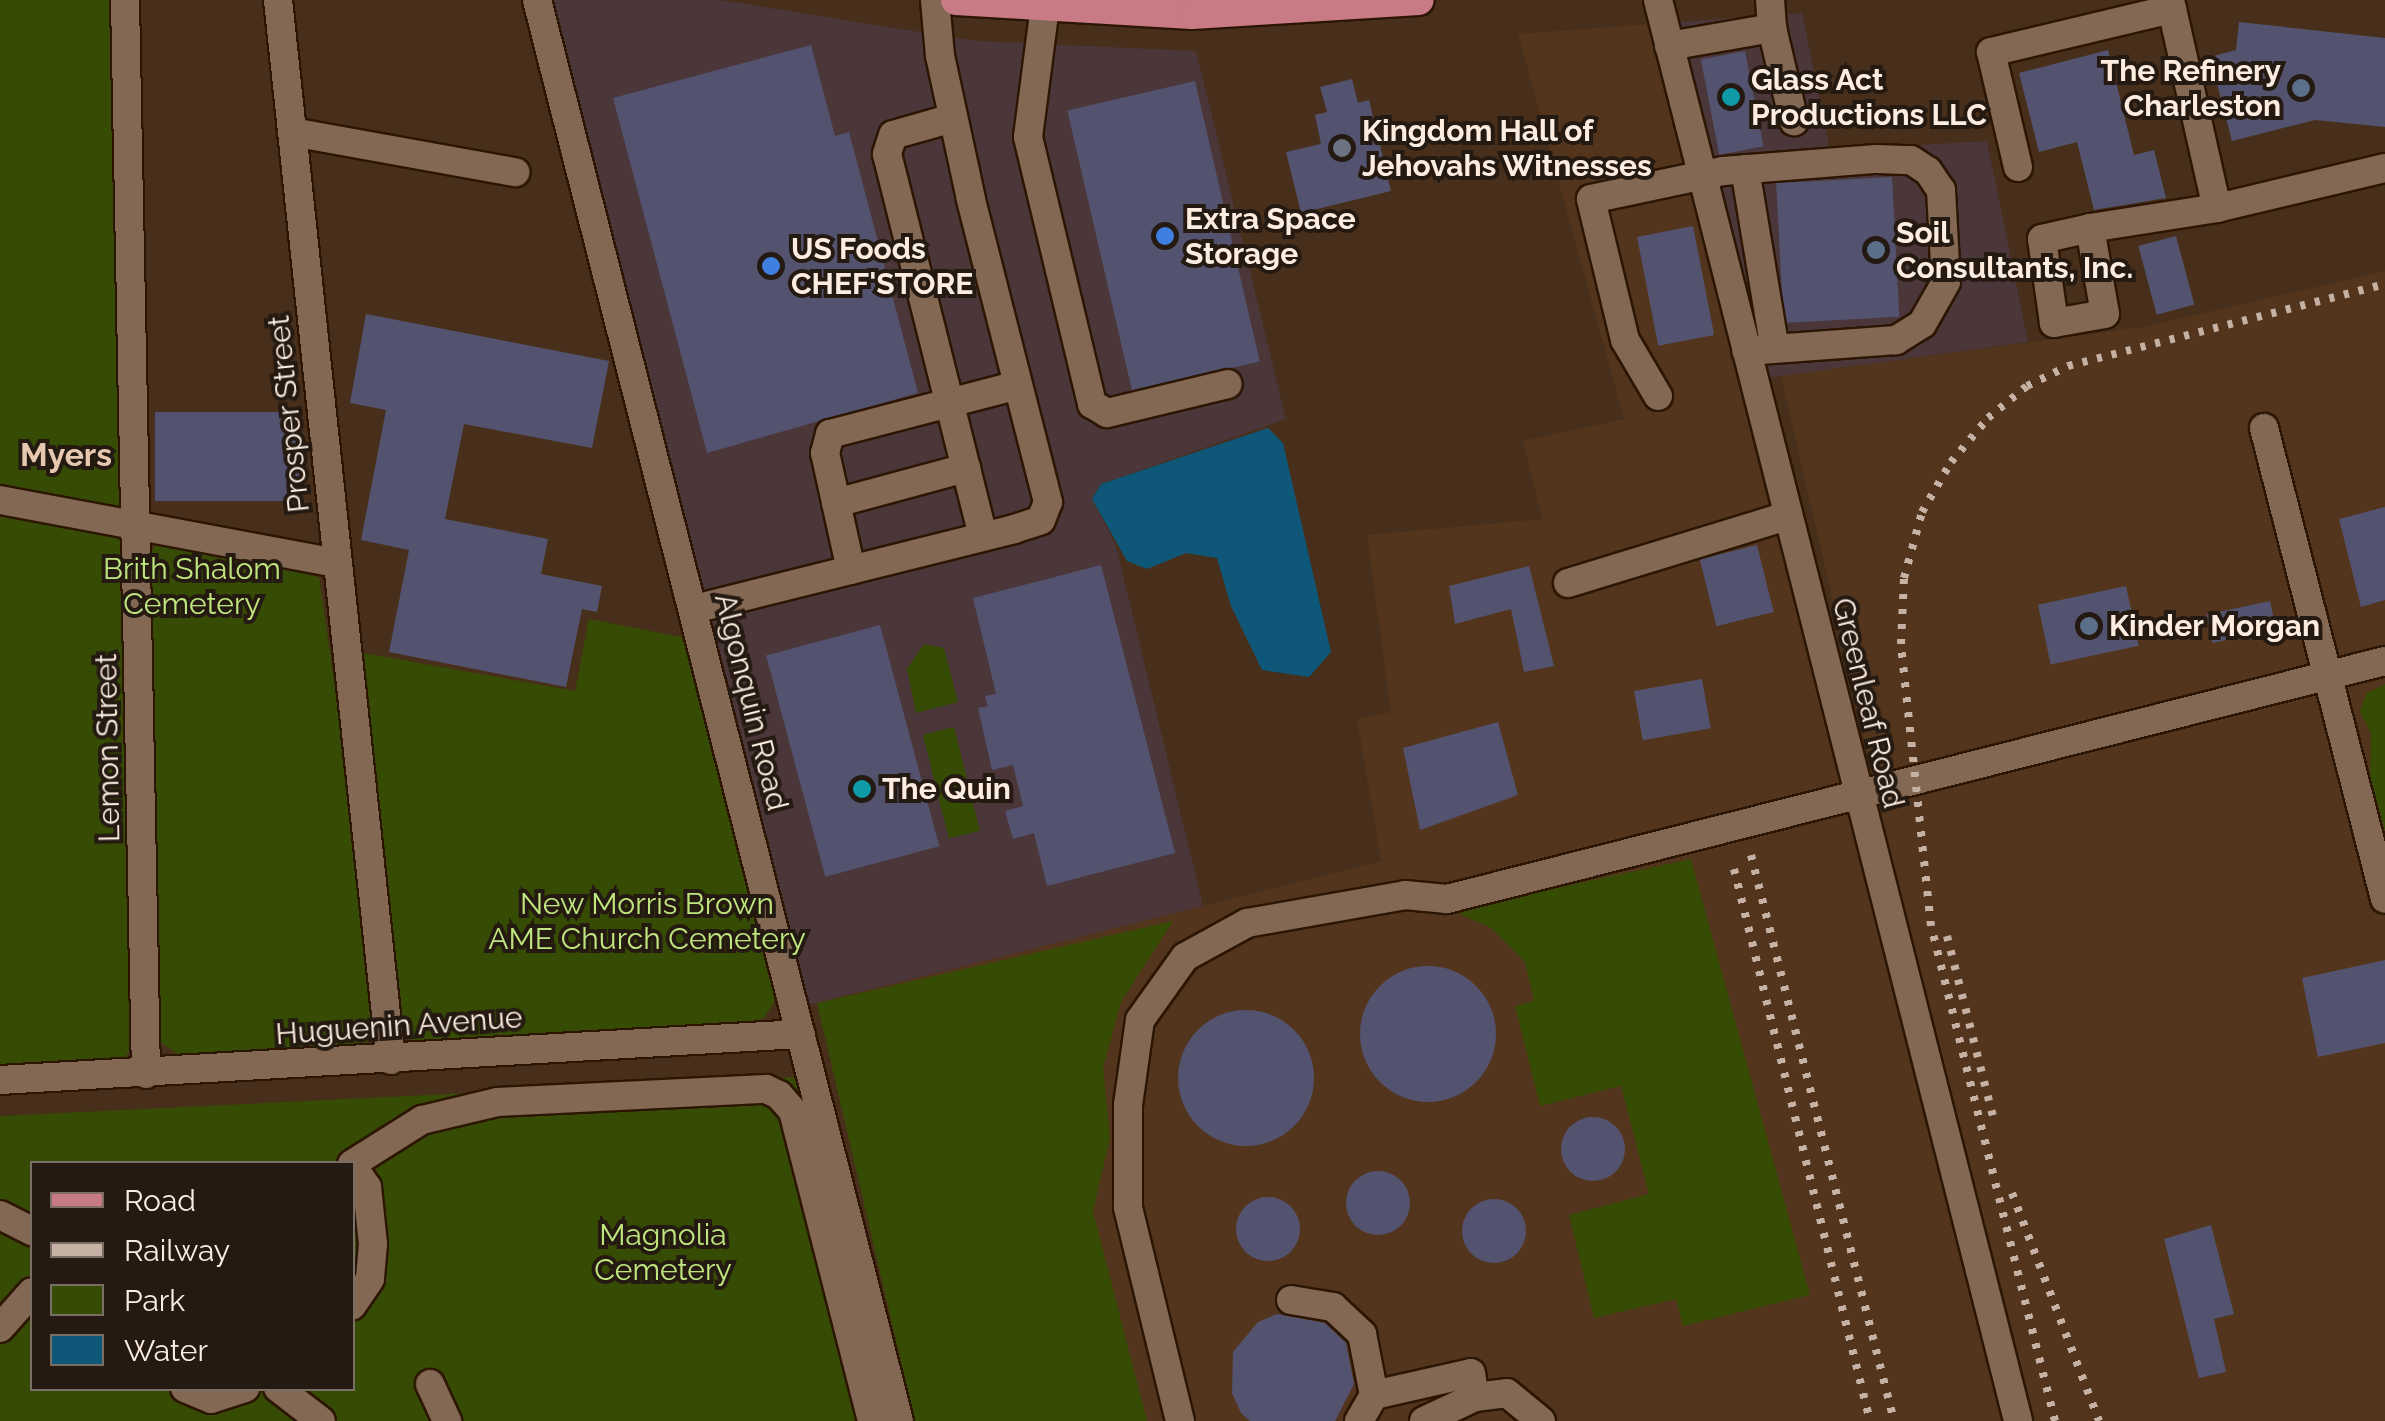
<!DOCTYPE html>
<html>
<head>
<meta charset="utf-8">
<style>
	body { margin:0 }
	#map { position:relative; width:2385px; height:1421px; overflow:hidden; background:#472f1b; font-family:Raleway,sans-serif }
	div>[style] { position:absolute }
	[style*='--x'] { left:calc(var(--x)*1px); top:calc(var(--y)*1px); width:calc(var(--w)*1px); rotate:calc(var(--a)*1deg) }
	.commercial>* { inset:0; background:#4b3639 }
	.built>* { inset:0; background:#52351c }
	.green>* { inset:0; background:#364b03; transform-origin:0 0 }
	.water>* { inset:0; background:#0f5779 }
	.building>* { inset:0; background:#535370; transform-origin:0 0 }
	.round { border-radius:50% }
	.roads { filter:drop-shadow(2px 0 #2c1603) drop-shadow(-2px 0 #2c1603) drop-shadow(0 2px #2c1603) drop-shadow(0 -2px #2c1603) }
	.minor>* { height:28px; margin:-14px; padding:0 14px; transform-origin:14px; border-radius:14px; background:#836853 }
	.major>* { height:30px; margin:-15px; padding:0 15px; transform-origin:15px; border-radius:15px; background:#c87a85 }
	.rail>* { height:8px; margin-top:-4px; transform-origin:0; background:repeating-linear-gradient(90deg,#c5b2a4 0 5px,transparent 0 15px) }
	.dots>* { width:28px; height:28px; translate:-50% -50%; box-sizing:border-box; border:5px solid #251a11; border-radius:50% }
	span { translate:-50% -50%; white-space:nowrap; text-align:center; line-height:1.15; -webkit-text-stroke:8px #251a11; paint-order:stroke }
	.poi-label { font-size:30px; color:#fdede1; font-weight:700 }
	.right { translate:-100% -50%; text-align:right }
	.left { translate:0 -50%; text-align:left }
	.street-label { font-size:30px; color:#fdede1 }
	.park-label { font-size:30px; color:#bfe67e }
	.neighbourhood-label { font-size:32px; color:#e6c8b0; font-weight:700 }
	.legend { position:absolute; left:30px; top:1161px; width:325px; height:230px; box-sizing:border-box; background:#251a11; border:2px solid #7b6e64; margin:0; padding:12px 18px; list-style:none; font-size:30px; color:#fdede1 }
	.legend li { display:flex; align-items:center; gap:20px; height:50px }
	.legend b { width:50px; border:2px solid #7b6e64 }
</style>
</head>
<body>
<div id="map">
	<div class="commercial">
		<div style="clip-path:polygon(537px 0,720px 0,976px 41px,1196px 51px,1286px 419px,1101px 484px,1092px 499px,1116px 546px,1203px 906px,795px 1008px)"></div>
		<div style="clip-path:polygon(1802px 13px,1830px 150px,1987px 141px,2028px 342px,1753px 380px,1663px 23px)"></div>
	</div>
	<div class="built">
		<div style="clip-path:polygon(1663px 23px,1839px 755px,1869px 758px,1781px 376px,2143px 327px,2385px 271px,2385px 1421px,915px 1421px,817px 1003px,1381px 861px,1357px 719px,1391px 712px,1367px 535px,1542px 519px,1523px 441px,1624px 419px,1518px 34px)"></div>
	</div>
	<div class="green">
		<div style="clip-path:polygon(0 0,111px 0,126px 494px,116px 509px,0 489px)"></div>
		<div style="clip-path:polygon(0 512px,115px 534px,127px 551px,136px 1041px,124px 1059px,0 1066px)"></div>
		<div style="clip-path:polygon(157px 543px,319px 577px,357px 838px,376px 1033px,363px 1046px,183px 1058px,160px 1042px,150px 553px)"></div>
		<div style="clip-path:polygon(589px 619px,686px 638px,778px 991px,773px 1004px,764px 1018px,745px 1025px,424px 1044px,411px 1040px,400px 1026px,364px 653px,575px 691px)"></div>
		<div style="clip-path:polygon(924px 644px,944px 648px,958px 702px,916px 713px,907px 669px)"></div>
		<div style="clip-path:polygon(2385px 684px,2385px 831px,2370px 776px,2371px 733px,2360px 712px,2366px 694px)"></div>
		<div style="left:954px;top:727px;width:107px;height:32px;rotate:76deg"></div>
		<div style="clip-path:polygon(1691px 859px,1810px 1295px,1683px 1326px,1676px 1299px,1594px 1318px,1569px 1215px,1649px 1194px,1621px 1086px,1540px 1106px,1515px 1006px,1534px 1001px,1525px 962px,1491px 928px,1460px 914px,1469px 907px)"></div>
		<div style="clip-path:polygon(1173px 921px,1121px 1002px,1103px 1068px,1110px 1138px,1093px 1211px,1147px 1421px,915px 1421px,817px 1003px)"></div>
		<div style="clip-path:polygon(evenodd,795px 1077px,888px 1421px,0 1421px,0 1116px,795px 1077px,32px 1164px,352px 1164px,352px 1388px,32px 1388px,32px 1164px)"></div>
	</div>
	<div class="water">
		<div style="clip-path:polygon(1268px 428px,1283px 443px,1331px 652px,1309px 677px,1262px 670px,1231px 606px,1217px 558px,1186px 553px,1147px 569px,1127px 561px,1092px 499px,1101px 484px)"></div>
	</div>
	<div class="building">
		<div style="clip-path:polygon(2239px 22px,2385px 38px,2385px 127px,2315px 120px,2232px 141px,2210px 57px,2236px 50px)"></div>
		<div style="clip-path:polygon(811px 45px,835px 136px,849px 132px,918px 393px,707px 453px,613px 98px)"></div>
		<div style="clip-path:polygon(2108px 50px,2134px 155px,2154px 150px,2166px 198px,2094px 210px,2077px 142px,2039px 152px,2019px 73px)"></div>
		<div style="left:1745px;top:51px;width:97px;height:45px;rotate:79deg"></div>
		<div style="clip-path:polygon(1352px 79px,1358px 103px,1369px 100px,1391px 191px,1301px 213px,1286px 152px,1321px 144px,1315px 115px,1327px 112px,1320px 87px)"></div>
		<div style="left:1195px;top:81px;width:288px;height:131px;rotate:77deg"></div>
		<div style="left:1892px;top:177px;width:140px;height:116px;rotate:87deg"></div>
		<div style="left:1693px;top:226px;width:111px;height:57px;rotate:79deg"></div>
		<div style="left:2176px;top:236px;width:71px;height:39px;rotate:75deg"></div>
		<div style="clip-path:polygon(366px 314px,609px 361px,592px 448px,464px 424px,445px 519px,548px 539px,541px 574px,602px 586px,597px 612px,582px 609px,566px 687px,389px 652px,409px 550px,361px 540px,386px 410px,350px 403px)"></div>
		<div style="left:155px;top:412px;width:145px;height:89px"></div>
		<div style="clip-path:polygon(2385px 507px,2385px 600px,2361px 607px,2339px 519px)"></div>
		<div style="left:1757px;top:545px;width:69px;height:59px;rotate:76deg"></div>
		<div style="clip-path:polygon(1101px 565px,1175px 853px,1047px 886px,1034px 833px,1013px 839px,1005px 811px,1023px 806px,1013px 765px,992px 770px,978px 708px,988px 706px,985px 696px,996px 694px,973px 598px)"></div>
		<div style="clip-path:polygon(1529px 566px,1554px 666px,1524px 672px,1511px 609px,1455px 624px,1449px 586px)"></div>
		<div style="left:2126px;top:586px;width:61px;height:90px;rotate:78deg"></div>
		<div style="left:2270px;top:601px;width:29px;height:65px;rotate:78deg"></div>
		<div style="left:880px;top:625px;width:229px;height:118px;rotate:75deg"></div>
		<div style="left:1702px;top:679px;width:50px;height:69px;rotate:80deg"></div>
		<div style="clip-path:polygon(1498px 722px,1518px 795px,1420px 830px,1403px 748px)"></div>
		<div style="clip-path:polygon(2385px 960px,2385px 1043px,2318px 1057px,2302px 978px)"></div>
		<div class="round" style="left:1360px;top:966px;width:136px;height:136px"></div>
		<div class="round" style="left:1178px;top:1010px;width:136px;height:136px"></div>
		<div class="round" style="left:1561px;top:1117px;width:64px;height:64px"></div>
		<div class="round" style="left:1346px;top:1171px;width:64px;height:64px"></div>
		<div class="round" style="left:1236px;top:1197px;width:64px;height:64px"></div>
		<div class="round" style="left:1462px;top:1199px;width:64px;height:64px"></div>
		<div style="clip-path:polygon(2211px 1225px,2234px 1314px,2214px 1319px,2226px 1372px,2199px 1378px,2164px 1239px)"></div>
		<div style="clip-path:polygon(1277px 1314px,1325px 1323px,1346px 1343px,1354px 1384px,1335px 1421px,1250px 1421px,1241px 1413px,1232px 1393px,1233px 1352px,1258px 1322px)"></div>
	</div>
	<div class="roads">
		<div class="minor">
			<div style="--x:125;--y:0;--w:1074;--a:88.88"></div>
			<div style="--x:278;--y:0;--w:1066;--a:83.92"></div>
			<div style="--x:537;--y:0;--w:1466;--a:75.71"></div>
			<div style="--x:1658;--y:0;--w:1466;--a:75.78"></div>
			<div style="--x:2170;--y:0;--w:213;--a:77.3"></div>
			<div style="--x:1045;--y:6;--w:132;--a:97.4"></div>
			<div style="--x:1028;--y:137;--w:275;--a:76.5"></div>
			<div style="--x:1092;--y:404;--w:17;--a:31"></div>
			<div style="--x:1107;--y:413;--w:124;--a:-13.5"></div>
			<div style="--x:1772;--y:28;--w:96;--a:76.7"></div>
			<div style="--x:1669;--y:46;--w:105;--a:-9.9"></div>
			<div style="--x:1772;--y:28;--w:28;--a:-94"></div>
			<div style="--x:953;--y:118;--w:62;--a:164.2"></div>
			<div style="--x:893;--y:135;--w:20;--a:108"></div>
			<div style="--x:887;--y:154;--w:394;--a:75.9"></div>
			<div style="--x:292;--y:132;--w:227;--a:10.2"></div>
			<div style="--x:2018;--y:167;--w:118;--a:-103.2"></div>
			<div style="--x:1991;--y:52;--w:186;--a:-13.4"></div>
			<div style="--x:1745;--y:169;--w:178;--a:80.6"></div>
			<div style="--x:2090;--y:228;--w:87;--a:80.1"></div>
			<div style="--x:2105;--y:314;--w:52;--a:170"></div>
			<div style="--x:2054;--y:323;--w:85;--a:-98.1"></div>
			<div style="--x:2042;--y:239;--w:49;--a:-12.9"></div>
			<div style="--x:2090;--y:228;--w:129;--a:-8.9"></div>
			<div style="--x:2217;--y:208;--w:173;--a:-13.4"></div>
			<div style="--x:1658;--y:396;--w:65;--a:-120.5"></div>
			<div style="--x:1625;--y:340;--w:145;--a:-103.6"></div>
			<div style="--x:1591;--y:199;--w:135;--a:-12"></div>
			<div style="--x:1723;--y:171;--w:154;--a:-4.5"></div>
			<div style="--x:1877;--y:159;--w:34;--a:2"></div>
			<div style="--x:1911;--y:160;--w:20;--a:33"></div>
			<div style="--x:1928;--y:171;--w:23;--a:56"></div>
			<div style="--x:1941;--y:190;--w:92;--a:86.9"></div>
			<div style="--x:1946;--y:282;--w:48;--a:119.7"></div>
			<div style="--x:1922;--y:324;--w:31;--a:148"></div>
			<div style="--x:1896;--y:340;--w:150;--a:175.8"></div>
			<div style="--x:2264;--y:428;--w:486;--a:75.6"></div>
			<div style="--x:0;--y:500;--w:343;--a:10.6"></div>
			<div style="--x:836;--y:503;--w:135;--a:-15.1"></div>
			<div style="--x:851;--y:570;--w:120;--a:-102.5"></div>
			<div style="--x:825;--y:453;--w:20;--a:-75"></div>
			<div style="--x:830;--y:434;--w:194;--a:-14.6"></div>
			<div style="--x:1568;--y:583;--w:229;--a:-17"></div>
			<div style="--x:694;--y:609;--w:330;--a:-14"></div>
			<div style="--x:1014;--y:529;--w:28;--a:-18"></div>
			<div style="--x:1041;--y:520;--w:19;--a:-69"></div>
			<div style="--x:1048;--y:502;--w:313;--a:-104.3"></div>
			<div style="--x:971;--y:199;--w:146;--a:-102.2"></div>
			<div style="--x:940;--y:56;--w:56;--a:-95.1"></div>
			<div style="--x:0;--y:1080;--w:802;--a:-3.29"></div>
			<div style="--x:352;--y:1164;--w:83;--a:-32.2"></div>
			<div style="--x:422;--y:1120;--w:77;--a:-13.5"></div>
			<div style="--x:497;--y:1102;--w:269;--a:-2.8"></div>
			<div style="--x:766;--y:1089;--w:14;--a:25"></div>
			<div style="--x:779;--y:1095;--w:21;--a:49"></div>
			<div style="--x:793;--y:1111;--w:320;--a:75.7"></div>
			<div style="--x:352;--y:1165;--w:27;--a:56"></div>
			<div style="--x:367;--y:1187;--w:57;--a:84"></div>
			<div style="--x:373;--y:1244;--w:35;--a:95"></div>
			<div style="--x:370;--y:1279;--w:32;--a:124"></div>
			<div style="--x:0;--y:1215;--w:36;--a:27"></div>
			<div style="--x:1291;--y:1300;--w:43;--a:9.5"></div>
			<div style="--x:1333;--y:1307;--w:40;--a:43"></div>
			<div style="--x:1362;--y:1334;--w:62;--a:78.9"></div>
			<div style="--x:1374;--y:1395;--w:99;--a:-12.8"></div>
			<div style="--x:1471;--y:1373;--w:24;--a:81"></div>
			<div style="--x:0;--y:1328;--w:48;--a:-48.4"></div>
			<div style="--x:430;--y:1384;--w:41;--a:65.3"></div>
			<div style="--x:185;--y:1388;--w:28;--a:23"></div>
			<div style="--x:211;--y:1399;--w:36;--a:-18"></div>
			<div style="--x:278;--y:1388;--w:54;--a:37.5"></div>
			<div style="--x:1180;--y:1421;--w:220;--a:-103.7"></div>
			<div style="--x:1128;--y:1207;--w:102;--a:-90"></div>
			<div style="--x:1128;--y:1105;--w:86;--a:-82"></div>
			<div style="--x:1140;--y:1020;--w:77;--a:-54.5"></div>
			<div style="--x:1185;--y:957;--w:71;--a:-28.7"></div>
			<div style="--x:1247;--y:923;--w:160;--a:-10"></div>
			<div style="--x:1405;--y:895;--w:42;--a:5.4"></div>
			<div style="--x:1447;--y:899;--w:968;--a:-14.24"></div>
			<div style="--x:1359;--y:1421;--w:30;--a:-60"></div>
			<div style="--x:1424;--y:1421;--w:56;--a:-25.2"></div>
			<div style="--x:1475;--y:1397;--w:32;--a:-7"></div>
			<div style="--x:1507;--y:1393;--w:44;--a:39.5"></div>
		</div>
		<div class="major">
			<div style="--x:956;--y:0;--w:236;--a:3.4"></div>
			<div style="--x:1192;--y:14;--w:227;--a:-3.5"></div>
		</div>
	</div>
	<div class="rail">
		<div style="--x:1751;--y:855;--w:584;--a:75.82"></div>
		<div style="--x:1734;--y:869;--w:569;--a:76.16"></div>
		<div style="--x:1947;--y:936;--w:195;--a:75.7"></div>
		<div style="--x:2012;--y:1193;--w:244;--a:69.1"></div>
		<div style="--x:2055;--y:1421;--w:510;--a:-104.06"></div>
		<div style="--x:1931;--y:926;--w:284;--a:-96.1"></div>
		<div style="--x:1901;--y:644;--w:66;--a:-87.4"></div>
		<div style="--x:1904;--y:578;--w:68;--a:-74.7"></div>
		<div style="--x:1922;--y:512;--w:58;--a:-59.9"></div>
		<div style="--x:1951;--y:462;--w:57;--a:-49.9"></div>
		<div style="--x:1988;--y:418;--w:50;--a:-39.4"></div>
		<div style="--x:2027;--y:386;--w:46;--a:-26"></div>
		<div style="--x:2068;--y:366;--w:327;--a:-14.5"></div>
	</div>
	<div class="dots">
		<div style="left:2301px;top:88px;background:#5c6f8a"></div>
		<div style="left:1731px;top:97px;background:#0f9aa8"></div>
		<div style="left:1342px;top:148px;background:#6b7280"></div>
		<div style="left:1165px;top:236px;background:#3f7fe0"></div>
		<div style="left:1876px;top:250px;background:#5c6f8a"></div>
		<div style="left:771px;top:266px;background:#3f7fe0"></div>
		<div style="left:2089px;top:626px;background:#5c6f8a"></div>
		<div style="left:862px;top:789px;background:#0f9aa8"></div>
	</div>
	<div class="poi-label">
		<span class="right" style="left:2281px;top:88px">The Refinery<br>Charleston</span>
		<span class="left" style="left:1751px;top:97px">Glass Act<br>Productions LLC</span>
		<span class="left" style="left:1362px;top:148px">Kingdom Hall of<br>Jehovahs Witnesses</span>
		<span class="left" style="left:1185px;top:236px">Extra Space<br>Storage</span>
		<span class="left" style="left:1896px;top:250px">Soil<br>Consultants, Inc.</span>
		<span class="left" style="left:791px;top:266px">US Foods<br>CHEF'STORE</span>
		<span class="left" style="left:2109px;top:626px">Kinder Morgan</span>
		<span class="left" style="left:882px;top:789px">The Quin</span>
	</div>
	<div class="street-label">
		<span style="left:289px;top:414px;rotate:-96deg">Prosper Street</span>
		<span style="left:751px;top:702px;rotate:76deg">Algonquin Road</span>
		<span style="left:1868px;top:703px;rotate:76deg">Greenleaf Road</span>
		<span style="left:108px;top:748px;rotate:-91deg">Lemon Street</span>
		<span style="left:399px;top:1026px;rotate:-4deg">Huguenin Avenue</span>
	</div>
	<div class="park-label">
		<span style="left:192px;top:586px">Brith Shalom<br>Cemetery</span>
		<span style="left:647px;top:921px">New Morris Brown<br>AME Church Cemetery</span>
		<span style="left:663px;top:1252px">Magnolia<br>Cemetery</span>
	</div>
	<div class="neighbourhood-label">
		<span style="left:66px;top:455px">Myers</span>
	</div>
	<ul class="legend">
	<li><b style="height:12px;background:#c87a85"></b>Road</li>
	<li><b style="height:12px;background:#c5b2a4"></b>Railway</li>
	<li><b style="height:28px;background:#364b03"></b>Park</li>
	<li><b style="height:28px;background:#0f5779"></b>Water</li>
	</ul>
</div>
</body>
</html>
